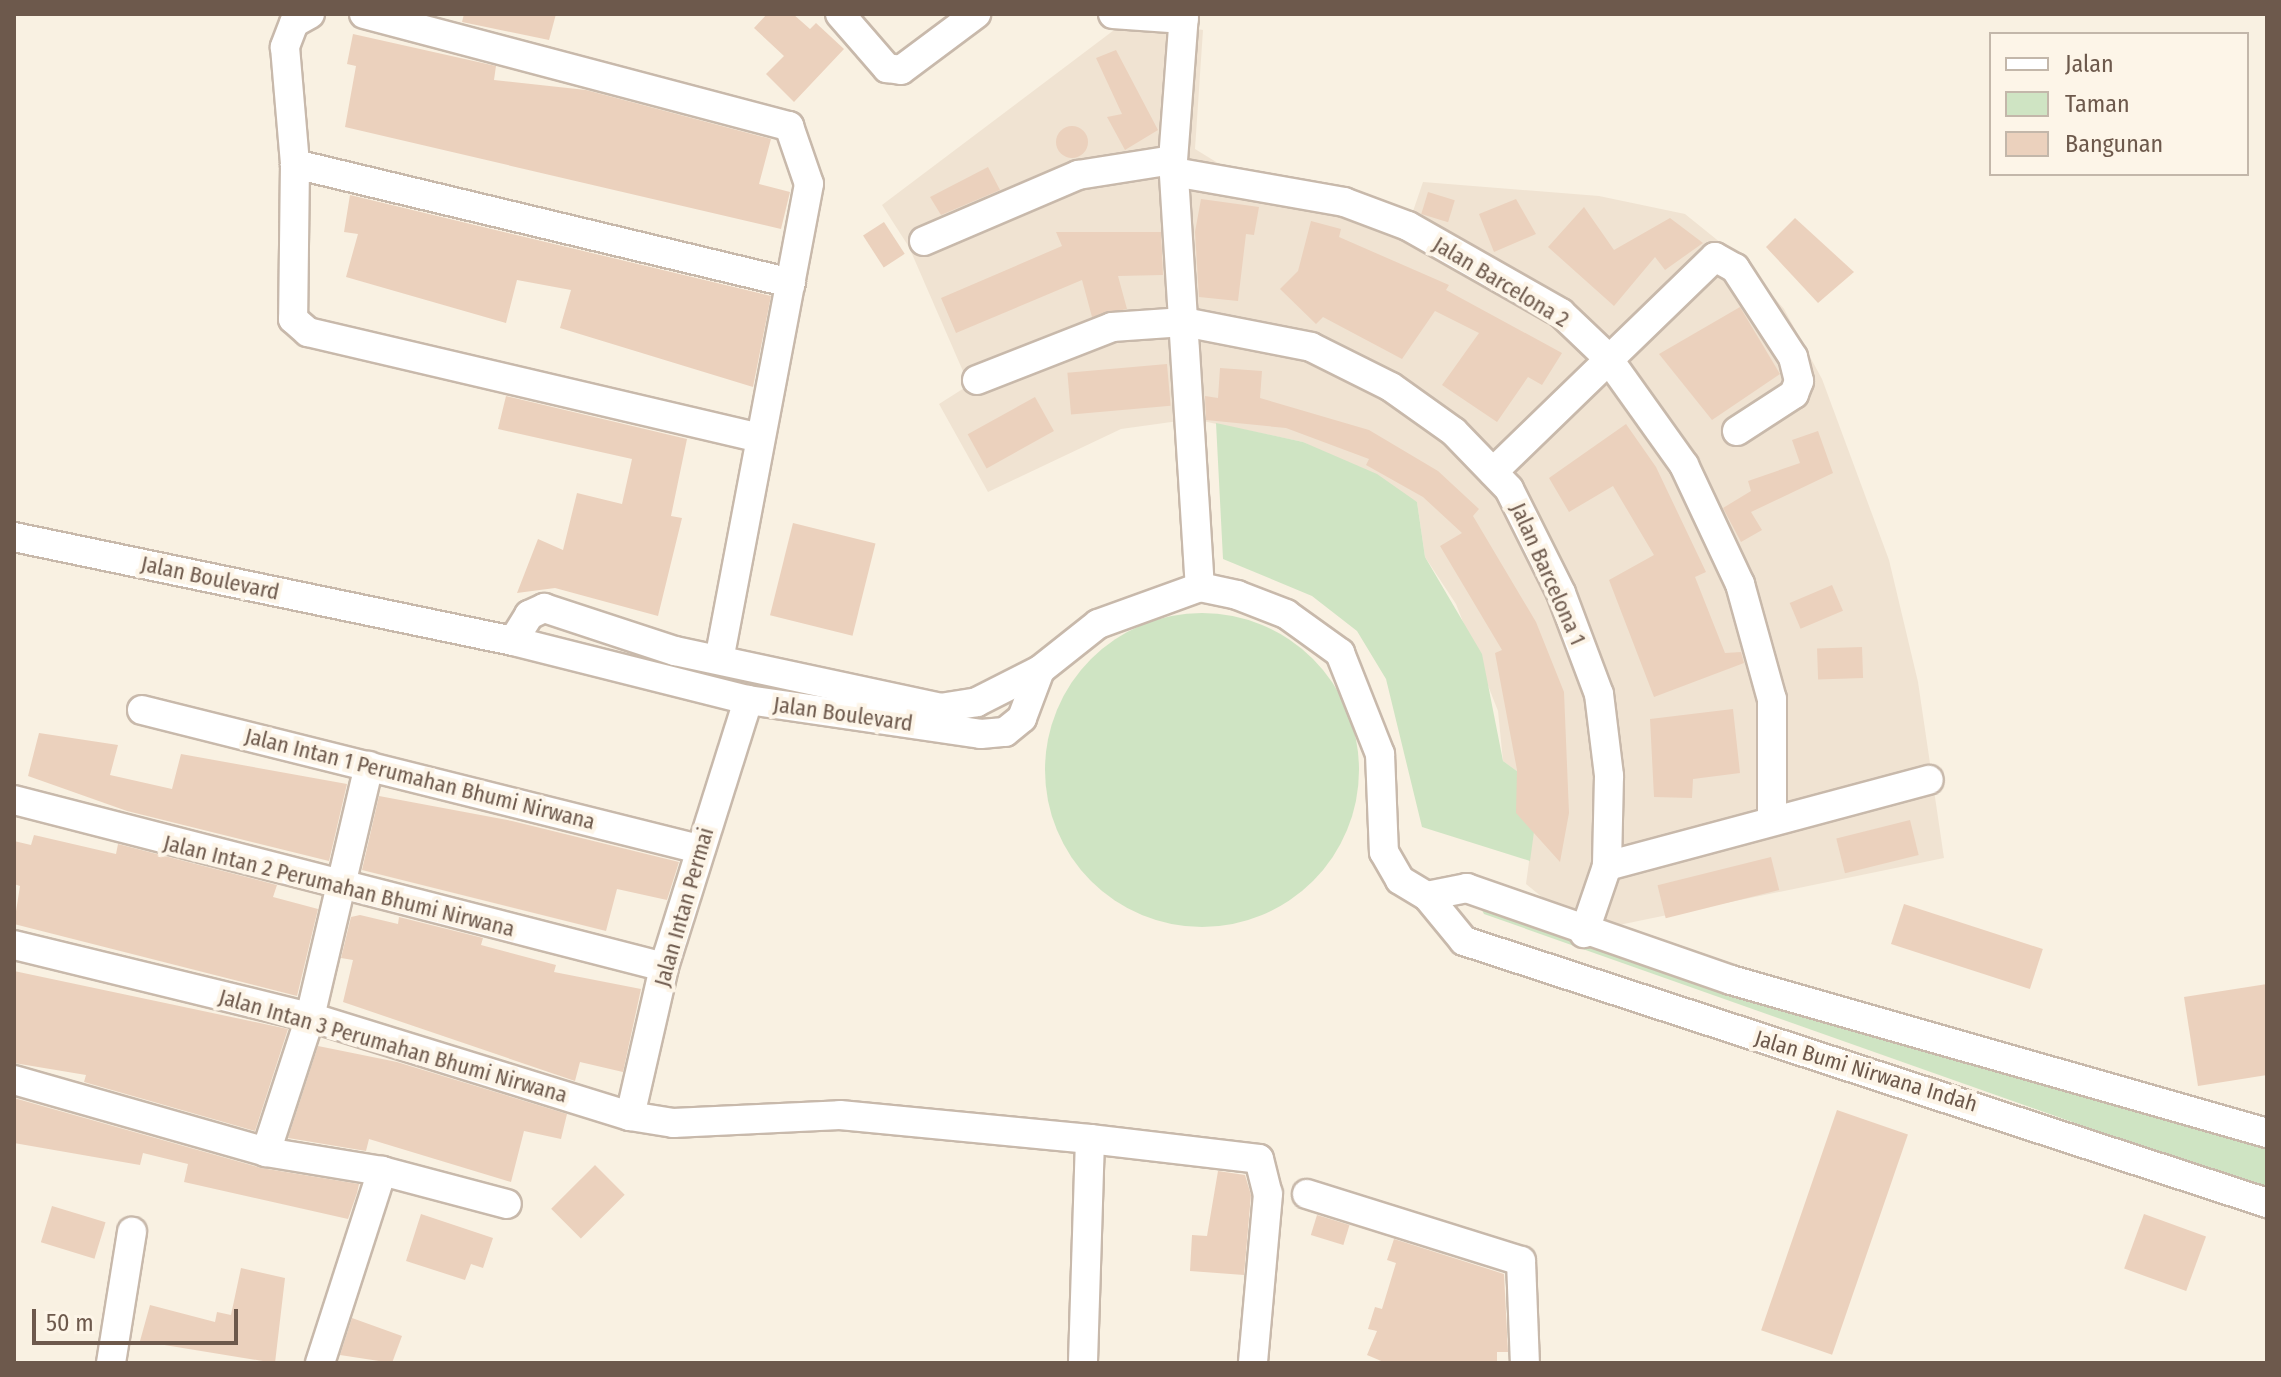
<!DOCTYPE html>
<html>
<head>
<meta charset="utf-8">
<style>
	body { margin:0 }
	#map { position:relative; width:2281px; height:1377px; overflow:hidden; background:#f9f1e2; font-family:"Fira Sans Condensed",sans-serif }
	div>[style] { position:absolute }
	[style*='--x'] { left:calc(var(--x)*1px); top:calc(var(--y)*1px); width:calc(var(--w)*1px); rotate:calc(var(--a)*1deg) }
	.residential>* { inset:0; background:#f0e3d2 }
	.green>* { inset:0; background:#cfe4c3 }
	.round { border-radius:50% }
	.building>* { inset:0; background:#ebd1bd; transform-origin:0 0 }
	.roads { filter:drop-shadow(2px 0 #c8b9ab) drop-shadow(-2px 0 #c8b9ab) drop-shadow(0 2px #c8b9ab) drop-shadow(0 -2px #c8b9ab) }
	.minor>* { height:28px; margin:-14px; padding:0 14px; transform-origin:14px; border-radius:14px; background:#fff }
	span { translate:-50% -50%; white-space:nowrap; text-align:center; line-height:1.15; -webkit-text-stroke:8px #fdf5e8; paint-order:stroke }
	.street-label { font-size:22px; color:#6d594c }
	.frame { position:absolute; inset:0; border:16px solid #6d594c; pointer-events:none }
	.legend { position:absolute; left:1989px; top:32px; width:260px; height:144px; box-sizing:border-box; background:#fdf5e8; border:2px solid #c3b7aa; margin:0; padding:10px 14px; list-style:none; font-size:24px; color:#6d594c }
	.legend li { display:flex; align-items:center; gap:16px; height:40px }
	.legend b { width:40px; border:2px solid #c3b7aa }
	.scale { position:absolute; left:32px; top:1309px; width:206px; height:36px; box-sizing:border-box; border:4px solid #6d594c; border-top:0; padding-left:10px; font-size:24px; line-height:28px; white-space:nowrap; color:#6d594c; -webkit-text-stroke:6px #fdf5e8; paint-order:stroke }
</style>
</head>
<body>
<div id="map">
	<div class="residential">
		<div style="clip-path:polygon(1130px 18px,1203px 30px,1195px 149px,1252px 184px,1408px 226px,1423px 182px,1599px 196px,1685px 214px,1742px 260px,1784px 309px,1822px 379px,1889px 560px,1918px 682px,1944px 858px,1585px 932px,1526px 884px,1539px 788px,1503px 761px,1498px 711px,1456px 604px,1425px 557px,1417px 502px,1303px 442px,1193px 419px,1121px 429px,988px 492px,939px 404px,969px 385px,909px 247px,882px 205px)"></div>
	</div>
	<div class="green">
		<div style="clip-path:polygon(1216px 423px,1303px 442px,1377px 474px,1417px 502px,1425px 557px,1482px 654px,1503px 761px,1540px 788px,1530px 861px,1422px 827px,1386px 679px,1357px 631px,1312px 596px,1223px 559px)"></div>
		<div class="round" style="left:1045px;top:613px;width:314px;height:314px"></div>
		<div style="clip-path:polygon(1495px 883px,2267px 1147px,2267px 1191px,1484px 914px,1472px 892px)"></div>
	</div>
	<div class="building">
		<div style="clip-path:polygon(464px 14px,556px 14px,549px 40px,462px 22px)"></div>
		<div style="clip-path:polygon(767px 14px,793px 14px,810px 29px,816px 23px,844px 49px,794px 102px,766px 74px,784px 56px,754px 28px)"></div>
		<div style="clip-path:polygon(353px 34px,496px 66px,494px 80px,586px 90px,771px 139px,759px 184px,790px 192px,781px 229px,345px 127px,356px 66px,347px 64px)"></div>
		<div style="clip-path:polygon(1116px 50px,1158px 130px,1125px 150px,1107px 117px,1122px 114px,1096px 58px)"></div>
		<div class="round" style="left:1056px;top:126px;width:32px;height:32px"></div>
		<div style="clip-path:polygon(988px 167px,1000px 190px,941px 215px,930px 197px)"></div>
		<div style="left:1428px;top:192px;width:28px;height:23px;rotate:17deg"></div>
		<div style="clip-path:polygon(350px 195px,771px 296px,753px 387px,560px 328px,571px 290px,517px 280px,506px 323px,346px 277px,358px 234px,344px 232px)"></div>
		<div style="clip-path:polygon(1201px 199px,1259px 207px,1254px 235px,1246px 234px,1238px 301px,1199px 297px,1195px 232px)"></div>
		<div style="clip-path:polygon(1516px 199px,1536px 234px,1494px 252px,1479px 214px)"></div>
		<div style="clip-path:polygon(1584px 207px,1614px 250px,1670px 218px,1703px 243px,1665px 270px,1655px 257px,1614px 306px,1548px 247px)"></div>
		<div style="clip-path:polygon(1795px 218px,1854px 272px,1818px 303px,1766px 247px)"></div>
		<div style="clip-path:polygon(1311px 221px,1341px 229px,1339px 237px,1449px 285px,1446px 290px,1562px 353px,1542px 385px,1528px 377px,1497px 422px,1442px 385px,1479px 333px,1435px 311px,1402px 359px,1323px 317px,1316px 324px,1280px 289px,1298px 271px)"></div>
		<div style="left:884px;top:222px;width:38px;height:25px;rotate:57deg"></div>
		<div style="clip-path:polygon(1056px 232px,1161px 232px,1163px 275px,1118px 276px,1127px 309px,1092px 317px,1082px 280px,956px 333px,941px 298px,1062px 246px)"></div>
		<div style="clip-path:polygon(1740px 307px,1780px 374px,1712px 420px,1659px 354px)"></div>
		<div style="left:1167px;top:364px;width:42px;height:100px;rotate:85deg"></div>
		<div style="clip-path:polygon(1220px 368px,1262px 371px,1260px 398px,1369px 430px,1438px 471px,1479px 509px,1473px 516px,1536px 622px,1564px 692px,1569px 813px,1560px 862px,1516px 813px,1517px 770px,1495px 653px,1502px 650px,1440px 546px,1462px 533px,1423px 497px,1366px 465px,1369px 459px,1286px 428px,1206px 420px,1205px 396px,1218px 398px)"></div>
		<div style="clip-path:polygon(506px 396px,687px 439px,671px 516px,682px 518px,658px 616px,555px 588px,517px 593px,538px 539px,563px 550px,577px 493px,622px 504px,632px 459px,498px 429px)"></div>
		<div style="left:1035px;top:397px;width:39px;height:77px;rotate:61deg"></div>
		<div style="clip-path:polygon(1626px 424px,1656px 467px,1706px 572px,1695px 577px,1725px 653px,1741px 652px,1744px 663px,1654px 697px,1609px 580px,1654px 555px,1613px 486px,1569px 512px,1549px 478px)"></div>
		<div style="clip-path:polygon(1818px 431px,1833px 473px,1751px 512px,1762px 530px,1741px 542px,1723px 508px,1751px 491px,1748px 481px,1800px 463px,1792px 440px)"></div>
		<div style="left:793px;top:523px;width:85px;height:95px;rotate:14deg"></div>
		<div style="left:1832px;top:585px;width:28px;height:46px;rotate:67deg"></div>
		<div style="left:1862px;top:647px;width:31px;height:45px;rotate:88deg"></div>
		<div style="clip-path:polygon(1733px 709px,1740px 773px,1693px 779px,1692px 798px,1654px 797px,1650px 719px)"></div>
		<div style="clip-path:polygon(39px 733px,118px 745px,110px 775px,172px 789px,181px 754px,347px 784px,329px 861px,127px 811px,28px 776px)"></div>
		<div style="clip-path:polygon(379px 796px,512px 821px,679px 862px,667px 900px,617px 889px,606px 931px,362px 870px)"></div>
		<div style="left:1910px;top:820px;width:36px;height:76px;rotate:76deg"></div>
		<div style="clip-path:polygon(34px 835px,116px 854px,118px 844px,277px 885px,273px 897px,318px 909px,297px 996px,14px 924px,20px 886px,14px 884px,14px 841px,31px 845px)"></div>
		<div style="left:1771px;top:857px;width:34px;height:117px;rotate:76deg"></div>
		<div style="left:1904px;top:904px;width:146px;height:42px;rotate:18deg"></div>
		<div style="clip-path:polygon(360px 915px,398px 924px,399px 917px,483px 938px,481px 945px,556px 965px,554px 972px,641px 989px,623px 1072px,580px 1062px,575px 1081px,343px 1002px,353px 960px,341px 958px,351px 917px)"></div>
		<div style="clip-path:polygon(14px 971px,288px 1029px,255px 1131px,84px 1082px,86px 1075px,14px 1063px)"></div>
		<div style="clip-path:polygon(2267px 984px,2267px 1075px,2198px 1086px,2184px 997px)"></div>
		<div style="clip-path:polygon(318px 1046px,397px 1062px,567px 1114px,561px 1139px,524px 1131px,511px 1182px,369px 1139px,366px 1151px,288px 1138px)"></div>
		<div style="clip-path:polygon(14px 1098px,261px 1168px,359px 1184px,357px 1193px,348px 1219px,184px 1182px,188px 1164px,143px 1153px,140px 1165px,14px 1143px)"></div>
		<div style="left:1837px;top:1110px;width:75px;height:233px;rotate:19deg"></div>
		<div style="left:595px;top:1165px;width:42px;height:62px;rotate:45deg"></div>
		<div style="clip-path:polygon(1218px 1171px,1245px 1175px,1251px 1195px,1244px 1275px,1190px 1271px,1192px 1235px,1207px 1236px)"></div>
		<div style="left:52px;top:1206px;width:56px;height:38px;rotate:17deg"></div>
		<div style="clip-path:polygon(421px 1214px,493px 1238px,483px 1268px,471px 1264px,465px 1280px,406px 1261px)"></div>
		<div style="left:2144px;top:1214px;width:66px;height:58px;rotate:20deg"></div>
		<div style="left:1317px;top:1215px;width:34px;height:21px;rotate:17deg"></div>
		<div style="clip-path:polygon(1394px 1239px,1504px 1274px,1508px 1352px,1497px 1352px,1497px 1363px,1386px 1363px,1367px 1355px,1377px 1331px,1368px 1329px,1375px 1307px,1382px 1309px,1396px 1263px,1387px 1260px)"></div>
		<div style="clip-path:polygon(241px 1268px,285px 1278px,275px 1363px,140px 1341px,150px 1305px,215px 1322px,217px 1312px,231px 1315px)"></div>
		<div style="clip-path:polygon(352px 1318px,402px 1336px,392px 1363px,340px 1355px)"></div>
	</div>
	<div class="roads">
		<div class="minor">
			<div style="--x:310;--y:14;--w:18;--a:151"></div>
			<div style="--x:294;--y:23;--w:26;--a:111"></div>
			<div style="--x:285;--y:47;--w:117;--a:85.1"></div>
			<div style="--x:295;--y:164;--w:155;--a:90.7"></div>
			<div style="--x:293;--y:319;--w:20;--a:41"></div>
			<div style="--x:308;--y:332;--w:463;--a:13.2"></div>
			<div style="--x:364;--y:14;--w:440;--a:14.8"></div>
			<div style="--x:789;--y:126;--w:61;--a:71"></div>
			<div style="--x:809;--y:184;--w:483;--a:100.7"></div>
			<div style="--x:840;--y:14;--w:72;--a:49"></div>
			<div style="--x:887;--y:68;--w:14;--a:8"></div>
			<div style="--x:901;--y:70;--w:94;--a:-36.7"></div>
			<div style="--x:1113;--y:14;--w:71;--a:4"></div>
			<div style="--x:1184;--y:14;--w:146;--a:94.3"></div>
			<div style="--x:1173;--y:160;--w:428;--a:86.4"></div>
			<div style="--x:295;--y:164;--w:510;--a:13.49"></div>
			<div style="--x:1174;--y:172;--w:173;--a:10"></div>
			<div style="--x:1344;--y:202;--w:68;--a:20.6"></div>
			<div style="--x:1408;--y:226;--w:176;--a:29.6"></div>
			<div style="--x:1561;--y:313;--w:64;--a:43.7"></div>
			<div style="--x:1607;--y:357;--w:133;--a:54.5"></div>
			<div style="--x:1684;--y:465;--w:132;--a:64.8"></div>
			<div style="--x:1740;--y:584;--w:119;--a:74.5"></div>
			<div style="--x:1772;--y:699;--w:122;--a:90"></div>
			<div style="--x:924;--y:241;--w:168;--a:-23.2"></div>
			<div style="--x:1078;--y:175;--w:96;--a:-9"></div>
			<div style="--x:977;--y:380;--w:145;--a:-21.4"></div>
			<div style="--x:1112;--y:327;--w:72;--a:-4"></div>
			<div style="--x:1184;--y:322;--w:129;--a:11.1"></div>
			<div style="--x:1311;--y:347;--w:89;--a:26.6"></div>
			<div style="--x:1391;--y:387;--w:77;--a:35.5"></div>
			<div style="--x:1454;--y:432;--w:79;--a:46"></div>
			<div style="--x:1509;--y:489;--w:116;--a:63.4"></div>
			<div style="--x:1561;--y:593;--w:108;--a:69.4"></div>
			<div style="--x:1599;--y:694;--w:83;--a:83"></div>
			<div style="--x:1609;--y:776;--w:90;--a:91.3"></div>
			<div style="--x:1607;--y:866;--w:71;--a:108.9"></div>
			<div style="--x:1493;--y:472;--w:309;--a:-44.1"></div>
			<div style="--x:1715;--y:257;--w:23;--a:29"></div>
			<div style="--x:1735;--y:268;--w:106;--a:56.9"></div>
			<div style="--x:1793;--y:357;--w:25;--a:76"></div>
			<div style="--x:1799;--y:381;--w:14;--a:111"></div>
			<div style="--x:1794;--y:394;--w:68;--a:147"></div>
			<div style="--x:14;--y:537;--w:510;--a:11.77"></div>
			<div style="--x:513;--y:641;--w:242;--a:14.1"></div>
			<div style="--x:748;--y:700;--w:235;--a:8.3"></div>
			<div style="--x:981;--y:734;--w:24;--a:-5"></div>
			<div style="--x:1005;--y:732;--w:22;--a:-39"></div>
			<div style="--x:1022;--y:718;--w:51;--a:-69.4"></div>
			<div style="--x:1040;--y:670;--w:74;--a:-38.4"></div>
			<div style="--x:1098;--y:624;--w:109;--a:-19.9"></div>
			<div style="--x:1200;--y:587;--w:38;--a:12"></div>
			<div style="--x:1237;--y:595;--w:53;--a:21.2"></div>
			<div style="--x:1286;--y:614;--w:67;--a:35.8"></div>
			<div style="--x:1340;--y:653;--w:109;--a:68.4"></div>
			<div style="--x:1380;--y:754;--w:98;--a:87.7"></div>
			<div style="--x:1384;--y:852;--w:32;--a:60"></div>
			<div style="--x:1400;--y:880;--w:31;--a:31"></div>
			<div style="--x:513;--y:641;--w:31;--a:-58"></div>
			<div style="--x:529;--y:615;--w:17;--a:-25"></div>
			<div style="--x:544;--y:608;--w:138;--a:18.2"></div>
			<div style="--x:675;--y:651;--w:271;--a:12.1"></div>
			<div style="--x:940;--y:708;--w:37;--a:-9"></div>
			<div style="--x:977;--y:702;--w:71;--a:-26.9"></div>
			<div style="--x:142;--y:710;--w:574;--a:14.01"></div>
			<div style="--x:14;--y:800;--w:671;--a:14.41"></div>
			<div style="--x:1607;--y:866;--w:333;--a:-15"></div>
			<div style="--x:14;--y:945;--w:305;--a:13.7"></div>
			<div style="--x:310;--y:1017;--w:335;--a:17.2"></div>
			<div style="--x:630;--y:1116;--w:44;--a:9.2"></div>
			<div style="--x:673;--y:1123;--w:167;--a:-2.7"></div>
			<div style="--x:840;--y:1115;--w:251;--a:5.5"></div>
			<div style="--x:1090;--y:1139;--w:224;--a:91.8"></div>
			<div style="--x:14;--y:1080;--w:262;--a:15.9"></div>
			<div style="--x:266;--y:1152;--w:118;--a:9.3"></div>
			<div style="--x:382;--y:1171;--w:129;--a:14.8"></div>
			<div style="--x:630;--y:1116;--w:153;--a:-77.1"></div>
			<div style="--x:664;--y:967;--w:280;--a:-72.5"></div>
			<div style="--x:2267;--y:1133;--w:557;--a:-164.07"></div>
			<div style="--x:1731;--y:980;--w:280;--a:-160.8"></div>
			<div style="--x:1467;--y:888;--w:41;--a:168.7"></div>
			<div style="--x:1427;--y:896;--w:58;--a:50.6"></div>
			<div style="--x:1464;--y:941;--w:845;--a:18.07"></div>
			<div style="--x:1090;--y:1139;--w:170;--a:6.7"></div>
			<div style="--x:1259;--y:1159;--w:36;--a:76"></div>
			<div style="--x:1268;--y:1194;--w:170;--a:95.1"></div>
			<div style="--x:266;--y:1152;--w:142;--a:-71.9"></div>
			<div style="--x:310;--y:1017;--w:258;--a:-76.8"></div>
			<div style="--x:1307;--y:1194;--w:224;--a:17.4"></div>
			<div style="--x:1521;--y:1261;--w:102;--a:87.8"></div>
			<div style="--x:111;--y:1363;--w:133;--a:-80.9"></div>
			<div style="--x:320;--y:1363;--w:202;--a:-72.1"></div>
		</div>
	</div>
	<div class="street-label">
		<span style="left:1501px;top:282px;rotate:31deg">Jalan Barcelona 2</span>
		<span style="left:1548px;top:574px;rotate:66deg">Jalan Barcelona 1</span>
		<span style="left:210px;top:578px;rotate:12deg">Jalan Boulevard</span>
		<span style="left:843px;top:714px;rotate:8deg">Jalan Boulevard</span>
		<span style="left:420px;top:779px;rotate:14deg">Jalan Intan 1 Perumahan Bhumi Nirwana</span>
		<span style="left:339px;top:886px;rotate:14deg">Jalan Intan 2 Perumahan Bhumi Nirwana</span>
		<span style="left:684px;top:907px;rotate:-74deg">Jalan Intan Permai</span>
		<span style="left:393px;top:1046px;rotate:16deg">Jalan Intan 3 Perumahan Bhumi Nirwana</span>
		<span style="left:1866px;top:1071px;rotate:17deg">Jalan Bumi Nirwana Indah</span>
	</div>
	<div class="frame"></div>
	<ul class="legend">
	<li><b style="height:10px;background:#fff"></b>Jalan</li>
	<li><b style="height:22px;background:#cfe4c3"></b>Taman</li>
	<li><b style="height:22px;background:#ebd1bd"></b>Bangunan</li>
	</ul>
	<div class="scale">50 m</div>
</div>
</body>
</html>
